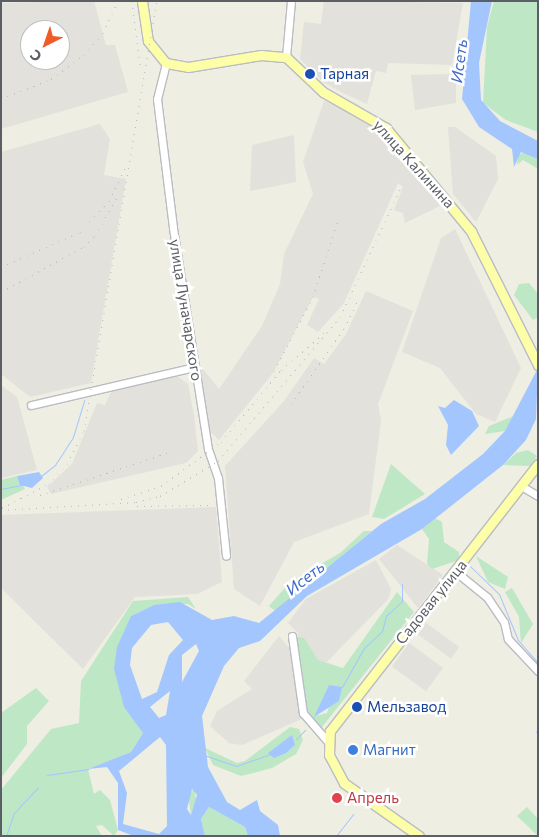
<!DOCTYPE html>
<html>
<head>
<meta charset="utf-8">
<style>
	body { margin:0 }
	#map { position:relative; width:539px; height:837px; overflow:hidden; background:#efeee3; font-family:Commissioner,sans-serif }
	div>[style] { position:absolute }
	[style*='--x'] { left:calc(var(--x)*1px); top:calc(var(--y)*1px); width:calc(var(--w)*1px); rotate:calc(var(--a)*1deg) }
	.industrial>* { inset:0; background:#e2e1db; transform-origin:0 0 }
	.green>* { inset:0; background:#bee7c6 }
	.water>* { inset:0; background:#a3c6ff }
	.stream>* { height:1px; margin:-0.5px; padding:0 0.5px; transform-origin:0.5px; border-radius:0.5px; background:#a3c6ff }
	.roads { filter:drop-shadow(1px 0 #bbbcc3) drop-shadow(-1px 0 #bbbcc3) drop-shadow(0 1px #bbbcc3) drop-shadow(0 -1px #bbbcc3) }
	.minor>* { height:7px; margin:-3.5px; padding:0 3.5px; transform-origin:3.5px; border-radius:3.5px; background:#fff }
	.major>* { height:9px; margin:-4.5px; padding:0 4.5px; transform-origin:4.5px; border-radius:4.5px; background:#fdffa8 }
	.rail>* { height:1px; margin-top:-0.5px; transform-origin:0; background:repeating-linear-gradient(90deg,#b6b7b8 0 1px,transparent 0 7px) }
	.dots>* { width:14px; height:14px; translate:-50% -50%; box-sizing:border-box; border:2px solid #fff; border-radius:50% }
	span { translate:-50% -50%; white-space:nowrap; text-align:center; line-height:1.15; -webkit-text-stroke:5px #fff; paint-order:stroke }
	.transit-label { font-size:15px; color:#164399 }
	.left { translate:0 -50%; text-align:left }
	.street-label { font-size:15px; color:#5b5e65 }
	.shop-label { font-size:15px; color:#366cbe }
	.health-label { font-size:15px; color:#be3a42 }
	.water-label { font-size:16px; color:#406ac8; font-style:italic }
	.frame { position:absolute; inset:0; border:2px solid #5b5e65; pointer-events:none }
	.north { position:absolute; left:20px; top:20px; width:50px; height:50px; box-sizing:border-box; background:#fff; border:1px solid #bdbfc1; border-radius:50%; rotate:221deg; font-size:14px; font-weight:700; line-height:20px; text-align:center; color:#5b5e65 }
	.north::after { content:''; display:block; margin:auto; width:18px; height:22px; background:#f15b27; clip-path:polygon(50% 0,100% 100%,50% 72%,0 100%) }
</style>
</head>
<body>
<div id="map">
	<div class="industrial">
		<div style="clip-path:polygon(evenodd,94px 1px,106px 45px,115px 45px,128px 92px,1px 129px,1px 3px,94px 1px,30px 30px,60px 30px,60px 60px,30px 60px,30px 30px)"></div>
		<div style="clip-path:polygon(324px 1px,463px 3px,452px 65px,388px 63px,386px 73px,376px 71px,367px 104px,343px 93px,323px 82px,300px 59px,304px 22px,321px 24px)"></div>
		<div style="clip-path:polygon(456px 74px,456px 103px,415px 110px,411px 75px)"></div>
		<div style="clip-path:polygon(324px 101px,354px 112px,388px 136px,400px 149px,400px 158px,406px 167px,411px 164px,424px 178px,440px 206px,405px 223px,403px 213px,394px 210px,403px 187px,398px 183px,344px 303px,318px 332px,307px 325px,319px 299px,313px 297px,273px 373px,219px 440px,207px 428px,199px 364px,219px 389px,262px 326px,280px 284px,284px 254px,313px 194px,303px 162px)"></div>
		<div style="clip-path:polygon(100px 124px,110px 139px,104px 175px,126px 179px,91px 383px,30px 397px,1px 374px,1px 152px)"></div>
		<div style="clip-path:polygon(448px 127px,455px 127px,496px 156px,498px 179px,476px 222px,453px 194px)"></div>
		<div style="clip-path:polygon(294px 135px,296px 182px,250px 191px,252px 145px)"></div>
		<div style="clip-path:polygon(455px 229px,521px 368px,495px 422px,476px 414px,440px 368px,402px 352px,441px 238px)"></div>
		<div style="clip-path:polygon(366px 291px,413px 311px,378px 404px,381px 421px,369px 514px,294px 542px,260px 606px,234px 589px,225px 466px,284px 401px,314px 358px,324px 364px,346px 334px)"></div>
		<div style="clip-path:polygon(177px 376px,188px 384px,194px 415px,198px 451px,186px 463px,51px 494px,47px 487px,72px 464px,97px 403px,105px 405px,112px 390px)"></div>
		<div style="clip-path:polygon(1px 385px,17px 397px,37px 470px,1px 478px)"></div>
		<div style="clip-path:polygon(216px 507px,222px 582px,197px 594px,135px 597px,83px 669px,1px 588px,1px 515px)"></div>
		<div style="clip-path:polygon(397px 545px,443px 575px,418px 608px,379px 559px)"></div>
		<div style="clip-path:polygon(376px 560px,391px 589px,389px 598px,327px 662px,300px 664px,298px 633px,288px 623px,306px 599px)"></div>
		<div style="left:426px;top:623px;width:41px;height:14px;rotate:36deg"></div>
		<div style="clip-path:polygon(279px 636px,290px 649px,302px 719px,242px 745px,229px 743px,210px 726px,217px 711px,252px 689px,244px 681px)"></div>
		<div style="left:409px;top:643px;width:42px;height:29px;rotate:36deg"></div>
	</div>
	<div class="green">
		<div style="clip-path:polygon(494px 1px,538px 1px,538px 132px,506px 120px,483px 103px,487px 27px)"></div>
		<div style="clip-path:polygon(525px 151px,538px 159px,538px 169px,523px 160px,517px 165px,518px 156px)"></div>
		<div style="clip-path:polygon(529px 283px,538px 294px,537px 318px,533px 320px,514px 295px,519px 284px)"></div>
		<div style="clip-path:polygon(514px 416px,505px 431px,485px 434px,489px 426px)"></div>
		<div style="clip-path:polygon(528px 450px,537px 456px,530px 466px,503px 465px,516px 453px)"></div>
		<div style="clip-path:polygon(391px 464px,425px 494px,384px 519px,372px 517px)"></div>
		<div style="clip-path:polygon(17px 476px,25px 489px,1px 500px,1px 480px)"></div>
		<div style="clip-path:polygon(435px 518px,442px 522px,444px 542px,459px 552px,459px 560px,432px 569px,427px 564px,429px 539px,422px 529px)"></div>
		<div style="clip-path:polygon(364px 531px,372px 531px,275px 611px,269px 606px,290px 582px,340px 553px)"></div>
		<div style="clip-path:polygon(476px 556px,508px 577px,505px 589px,488px 582px)"></div>
		<div style="clip-path:polygon(512px 588px,533px 624px,521px 643px,519px 617px,505px 592px)"></div>
		<div style="clip-path:polygon(evenodd,397px 592px,414px 612px,318px 732px,309px 717px,295px 649px,297px 637px,304px 638px,318px 660px,343px 668px,397px 592px,335px 689px,327px 713px,315px 716px,329px 690px,335px 689px)"></div>
		<div style="clip-path:polygon(188px 597px,196px 609px,188px 604px,154px 605px,131px 616px,121px 697px,143px 733px,131px 752px,88px 769px,94px 794px,100px 790px,110px 800px,118px 830px,114px 836px,102px 825px,96px 826px,102px 836px,1px 836px,1px 790px,51px 729px,79px 723px,81px 681px,133px 601px)"></div>
		<div style="clip-path:polygon(36px 688px,49px 701px,27px 726px,27px 744px,1px 778px,1px 713px)"></div>
		<div style="clip-path:polygon(290px 727px,299px 729px,303px 740px,296px 754px,272px 768px,241px 776px,213px 765px,205px 748px,237px 763px,245px 761px)"></div>
		<div style="clip-path:polygon(194px 789px,197px 803px,191px 815px,188px 795px)"></div>
		<div style="clip-path:polygon(209px 807px,245px 827px,248px 836px,205px 836px,201px 819px)"></div>
		<div style="clip-path:polygon(527px 807px,538px 819px,538px 836px,517px 816px)"></div>
	</div>
	<div class="water">
		<div style="clip-path:polygon(471px 1px,492px 1px,479px 63px,481px 100px,500px 121px,538px 141px,538px 159px,521px 152px,514px 167px,512px 149px,479px 127px,462px 99px)"></div>
		<div style="clip-path:polygon(evenodd,538px 368px,536px 419px,526px 440px,503px 465px,422px 529px,307px 596px,260px 641px,239px 648px,224px 666px,202px 716px,208px 767px,227px 802px,240px 810px,257px 800px,260px 811px,278px 825px,280px 836px,248px 836px,245px 827px,209px 807px,201px 819px,205px 836px,131px 835px,118px 830px,118px 783px,107px 767px,88px 769px,131px 752px,143px 733px,124px 707px,114px 669px,117px 647px,131px 616px,154px 605px,180px 602px,212px 620px,234px 616px,259px 623px,381px 524px,425px 499px,483px 454px,505px 431px,538px 368px,168px 622px,183px 640px,169px 655px,157px 692px,142px 699px,130px 665px,132px 648px,151px 625px,168px 622px,538px 368px,196px 644px,199px 651px,182px 682px,182px 655px,196px 644px,538px 368px,170px 691px,166px 715px,159px 718px,150px 707px,170px 691px,538px 368px,160px 737px,166px 745px,167px 826px,159px 834px,123px 824px,127px 793px,119px 771px,160px 737px,538px 368px,192px 789px,197px 795px,191px 815px,187px 809px,192px 789px)"></div>
		<div style="clip-path:polygon(454px 400px,472px 411px,479px 426px,451px 455px,446px 445px,448px 425px,438px 406px,445px 408px)"></div>
		<div style="clip-path:polygon(39px 472px,43px 478px,32px 488px,20px 485px,17px 476px)"></div>
		<div style="clip-path:polygon(329px 685px,342px 687px,339px 701px,314px 717px)"></div>
		<div style="clip-path:polygon(292px 735px,295px 745px,286px 753px,274px 758px,268px 753px)"></div>
	</div>
	<div class="stream">
		<div style="--x:41;--y:476;--w:18;--a:-38"></div>
		<div style="--x:55;--y:465;--w:33;--a:-57"></div>
		<div style="--x:73;--y:437;--w:39;--a:-73"></div>
		<div style="--x:1;--y:489;--w:21;--a:-11"></div>
		<div style="--x:470;--y:566;--w:40;--a:44"></div>
		<div style="--x:499;--y:594;--w:50;--a:67.6"></div>
		<div style="--x:518;--y:640;--w:30;--a:49"></div>
		<div style="--x:342;--y:687;--w:45;--a:-60.6"></div>
		<div style="--x:364;--y:648;--w:25;--a:-43"></div>
		<div style="--x:382;--y:631;--w:16;--a:-75"></div>
		<div style="--x:386;--y:616;--w:22;--a:-43"></div>
		<div style="--x:402;--y:601;--w:17;--a:-90"></div>
		<div style="--x:536;--y:732;--w:3;--a:-45"></div>
		<div style="--x:296;--y:739;--w:13;--a:-45"></div>
		<div style="--x:204;--y:755;--w:34;--a:19"></div>
		<div style="--x:236;--y:766;--w:36;--a:-19"></div>
		<div style="--x:47;--y:775;--w:42;--a:-8.1"></div>
		<div style="--x:6;--y:836;--w:24;--a:-71"></div>
		<div style="--x:14;--y:813;--w:35;--a:-47"></div>
		<div style="--x:336;--y:836;--w:28;--a:-52"></div>
	</div>
	<div class="roads">
		<div class="minor">
			<div style="--x:286;--y:57;--w:56;--a:-84.9"></div>
			<div style="--x:166;--y:63;--w:37;--a:104"></div>
			<div style="--x:157;--y:99;--w:130;--a:82.9"></div>
			<div style="--x:173;--y:228;--w:224;--a:81"></div>
			<div style="--x:208;--y:449;--w:31;--a:71"></div>
			<div style="--x:218;--y:478;--w:78;--a:84.1"></div>
			<div style="--x:31;--y:405;--w:167;--a:-13.1"></div>
			<div style="--x:523;--y:487;--w:17;--a:31"></div>
			<div style="--x:456;--y:572;--w:40;--a:39"></div>
			<div style="--x:487;--y:597;--w:30;--a:56"></div>
			<div style="--x:504;--y:622;--w:17;--a:77"></div>
			<div style="--x:508;--y:639;--w:44;--a:46.8"></div>
			<div style="--x:292;--y:636;--w:78;--a:81.9"></div>
			<div style="--x:303;--y:713;--w:38;--a:49"></div>
		</div>
		<div class="major">
			<div style="--x:142;--y:1;--w:40;--a:81.5"></div>
			<div style="--x:148;--y:41;--w:28;--a:51"></div>
			<div style="--x:166;--y:63;--w:22;--a:10"></div>
			<div style="--x:188;--y:67;--w:74;--a:-9.3"></div>
			<div style="--x:261;--y:55;--w:25;--a:5"></div>
			<div style="--x:286;--y:57;--w:51;--a:43.4"></div>
			<div style="--x:323;--y:92;--w:73;--a:29.7"></div>
			<div style="--x:386;--y:128;--w:134;--a:50.5"></div>
			<div style="--x:471;--y:231;--w:150;--a:63.4"></div>
			<div style="--x:419;--y:836;--w:92;--a:-144.8"></div>
			<div style="--x:344;--y:783;--w:32;--a:-118"></div>
			<div style="--x:329;--y:755;--w:24;--a:-88"></div>
			<div style="--x:330;--y:731;--w:338;--a:-52.1"></div>
		</div>
	</div>
	<div class="rail">
		<div style="--x:132;--y:1;--w:65;--a:83"></div>
		<div style="--x:1;--y:99;--w:54;--a:-21.8"></div>
		<div style="--x:51;--y:79;--w:41;--a:-36"></div>
		<div style="--x:84;--y:55;--w:29;--a:-49"></div>
		<div style="--x:103;--y:33;--w:35;--a:-65"></div>
		<div style="--x:1;--y:267;--w:86;--a:-23.9"></div>
		<div style="--x:80;--y:232;--w:42;--a:-46.9"></div>
		<div style="--x:109;--y:201;--w:39;--a:-64"></div>
		<div style="--x:1;--y:292;--w:94;--a:-28.8"></div>
		<div style="--x:83;--y:247;--w:16;--a:-43"></div>
		<div style="--x:95;--y:236;--w:43;--a:-60.4"></div>
		<div style="--x:274;--y:371;--w:84;--a:-62.2"></div>
		<div style="--x:313;--y:297;--w:81;--a:-72"></div>
		<div style="--x:291;--y:404;--w:92;--a:-54.8"></div>
		<div style="--x:344;--y:329;--w:30;--a:-64"></div>
		<div style="--x:40;--y:495;--w:137;--a:-18.3"></div>
		<div style="--x:121;--y:499;--w:42;--a:-18"></div>
		<div style="--x:161;--y:486;--w:74;--a:-36.3"></div>
		<div style="--x:221;--y:442;--w:94;--a:-50.2"></div>
		<div style="--x:281;--y:370;--w:57;--a:-40.7"></div>
		<div style="--x:137;--y:506;--w:74;--a:-0.8"></div>
		<div style="--x:2;--y:508;--w:52;--a:-27.6"></div>
		<div style="--x:48;--y:484;--w:28;--a:-46"></div>
		<div style="--x:67;--y:464;--w:37;--a:-63"></div>
		<div style="--x:84;--y:431;--w:436;--a:-80.4"></div>
		<div style="--x:1;--y:510;--w:135;--a:-3.4"></div>
		<div style="--x:136;--y:502;--w:25;--a:-14"></div>
		<div style="--x:160;--y:496;--w:68;--a:-31.1"></div>
		<div style="--x:218;--y:461;--w:189;--a:-49.7"></div>
		<div style="--x:340;--y:317;--w:146;--a:-64.8"></div>
	</div>
	<div class="dots">
		<div style="left:310px;top:74px;background:#1a4fb4"></div>
		<div style="left:357px;top:707px;background:#1a4fb4"></div>
		<div style="left:353px;top:750px;background:#3f7fe0"></div>
		<div style="left:337px;top:798px;background:#e0444e"></div>
	</div>
	<div class="transit-label">
		<span class="left" style="left:320px;top:74px">Тарная</span>
		<span class="left" style="left:367px;top:707px">Мельзавод</span>
	</div>
	<div class="street-label">
		<span style="left:414px;top:164px;rotate:48deg">улица Калинина</span>
		<span style="left:186px;top:310px;rotate:81deg">улица Луначарского</span>
		<span style="left:431px;top:602px;rotate:-51deg">Садовая улица</span>
	</div>
	<div class="shop-label">
		<span class="left" style="left:363px;top:750px">Магнит</span>
	</div>
	<div class="health-label">
		<span class="left" style="left:347px;top:798px">Апрель</span>
	</div>
	<div class="water-label">
		<span style="left:459px;top:61px;rotate:-83deg">Исеть</span>
		<span style="left:305px;top:578px;rotate:-38deg">Исеть</span>
	</div>
	<div class="frame"></div>
	<div class="north">С</div>
</div>
</body>
</html>
